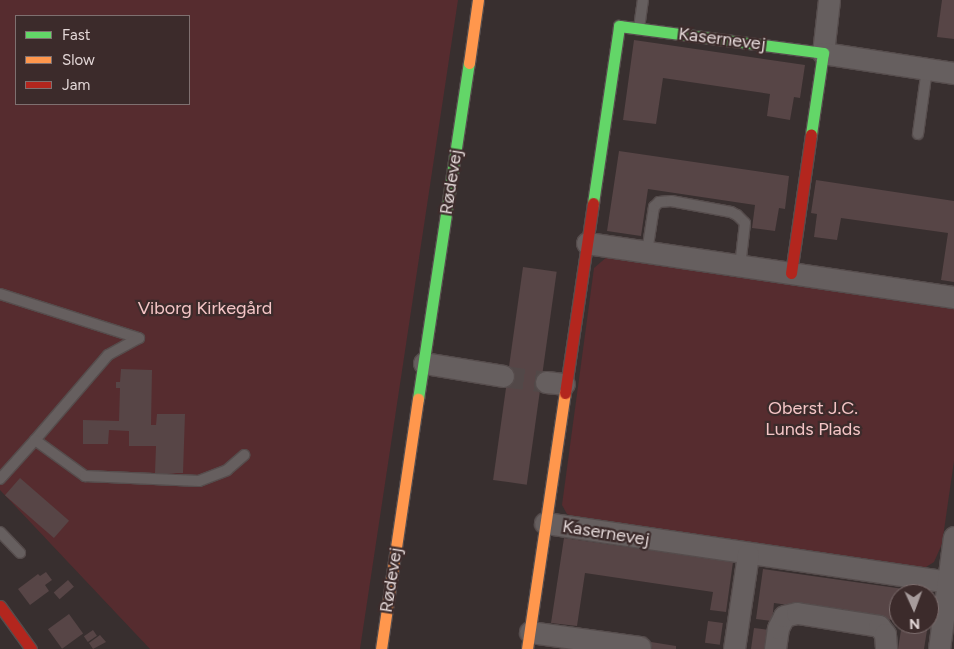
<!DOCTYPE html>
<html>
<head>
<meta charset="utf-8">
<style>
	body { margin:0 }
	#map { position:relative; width:954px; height:649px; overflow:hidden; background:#382f2f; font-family:Figtree,sans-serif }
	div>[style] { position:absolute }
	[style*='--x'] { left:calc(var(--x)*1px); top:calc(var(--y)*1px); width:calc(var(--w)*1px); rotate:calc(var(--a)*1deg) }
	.green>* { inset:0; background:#562c2f }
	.building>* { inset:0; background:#574546; transform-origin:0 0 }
	.street-tunnel>* { height:21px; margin-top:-10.5px; transform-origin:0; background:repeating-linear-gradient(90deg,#524848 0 21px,transparent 0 32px) }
	.roads { filter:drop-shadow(1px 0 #564d4d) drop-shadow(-1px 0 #564d4d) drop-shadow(0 1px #564d4d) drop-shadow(0 -1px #564d4d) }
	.lane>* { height:10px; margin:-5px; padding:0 5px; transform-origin:5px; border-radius:5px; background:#665f5f }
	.street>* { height:21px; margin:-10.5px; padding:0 10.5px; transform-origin:10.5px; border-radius:10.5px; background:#665f5f }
	.fast>* { height:11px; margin:-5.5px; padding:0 5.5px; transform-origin:5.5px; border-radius:5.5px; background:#63d668 }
	.slow>* { height:11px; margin:-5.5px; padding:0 5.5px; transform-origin:5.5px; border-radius:5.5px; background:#ff974d }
	.jam>* { height:11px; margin:-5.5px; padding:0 5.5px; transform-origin:5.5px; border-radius:5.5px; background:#b3261e }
	span { translate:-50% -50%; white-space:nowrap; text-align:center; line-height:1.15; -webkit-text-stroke:4.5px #3c2b2b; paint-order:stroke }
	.street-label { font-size:18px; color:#e3d7d7 }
	.park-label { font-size:18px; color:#f4c5c6 }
	.legend { position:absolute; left:15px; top:15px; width:175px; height:90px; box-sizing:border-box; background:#3c2b2b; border:1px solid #7f7070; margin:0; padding:6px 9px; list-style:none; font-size:15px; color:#e3d7d7 }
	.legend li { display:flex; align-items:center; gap:10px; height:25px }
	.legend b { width:25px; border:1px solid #7f7070 }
	.north { position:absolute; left:889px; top:584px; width:50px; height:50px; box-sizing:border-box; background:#3c2b2b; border:1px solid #7f7070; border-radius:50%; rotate:178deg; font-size:14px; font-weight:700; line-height:20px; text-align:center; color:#e3d7d7 }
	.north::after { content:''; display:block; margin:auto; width:18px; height:22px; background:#a79c9c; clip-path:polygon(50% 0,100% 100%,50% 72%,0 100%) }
</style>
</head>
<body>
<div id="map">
	<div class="green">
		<div style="clip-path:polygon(evenodd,0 0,458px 0,360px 649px,150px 649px,0 490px,0 0,16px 16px,189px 16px,189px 104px,16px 104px,16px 16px)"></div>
		<div style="clip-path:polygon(608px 256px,954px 306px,954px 461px,942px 544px,934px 562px,926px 567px,918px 568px,576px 518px,567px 514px,562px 505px,594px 268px)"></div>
	</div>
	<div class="building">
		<div style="clip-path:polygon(942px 0,954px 0,954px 39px,937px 37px)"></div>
		<div style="clip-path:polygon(634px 40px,805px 65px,800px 98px,794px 97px,790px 120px,767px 116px,770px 94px,663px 78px,656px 124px,623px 120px)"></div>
		<div style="clip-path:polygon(619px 151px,789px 176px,785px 209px,779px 208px,775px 231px,752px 228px,755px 205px,648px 189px,641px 236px,607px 231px)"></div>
		<div style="clip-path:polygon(816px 180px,954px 201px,954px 282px,941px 280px,948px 233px,841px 218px,837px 240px,814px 237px,817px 214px,811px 213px)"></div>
		<div style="left:523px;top:267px;width:34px;height:215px;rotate:8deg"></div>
		<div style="clip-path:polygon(121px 369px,152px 370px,151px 425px,156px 425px,157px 414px,185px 414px,183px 473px,155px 473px,156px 446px,129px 446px,129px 431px,109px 430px,108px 444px,83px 444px,83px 420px,119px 421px,120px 388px,116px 388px,116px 382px,120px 382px)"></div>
		<div style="left:20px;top:478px;width:65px;height:23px;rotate:41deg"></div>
		<div style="clip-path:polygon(564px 538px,733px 562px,726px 612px,710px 610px,713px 592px,585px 573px,577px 626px,551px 623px)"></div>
		<div style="clip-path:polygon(763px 569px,932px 593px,930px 608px,929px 594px,899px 594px,899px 621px,774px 603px,772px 621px,756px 619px)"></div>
		<div style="clip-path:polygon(46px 572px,52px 580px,45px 585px,49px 591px,30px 605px,18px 589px,38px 574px,40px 576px)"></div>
		<div style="left:68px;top:580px;width:9px;height:19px;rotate:49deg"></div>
		<div style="left:69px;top:614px;width:24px;height:26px;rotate:54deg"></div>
		<div style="left:708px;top:621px;width:15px;height:22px;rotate:8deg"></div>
		<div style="clip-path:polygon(902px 624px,928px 624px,924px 649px,898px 649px)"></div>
		<div style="clip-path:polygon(754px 628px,769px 630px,767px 649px,751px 649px)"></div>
		<div style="left:93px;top:630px;width:7px;height:11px;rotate:56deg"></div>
		<div style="clip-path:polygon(100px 635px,106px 642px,93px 649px,89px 643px)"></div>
		<div style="clip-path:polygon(651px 642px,676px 646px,676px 649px,650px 649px)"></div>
	</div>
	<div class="street-tunnel">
		<div style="--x:503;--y:376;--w:43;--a:7.9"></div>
	</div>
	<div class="roads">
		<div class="lane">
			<div style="--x:639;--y:28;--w:28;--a:-82"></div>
			<div style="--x:918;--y:134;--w:66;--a:-82.1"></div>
			<div style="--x:647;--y:252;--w:46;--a:-81.2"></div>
			<div style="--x:654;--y:207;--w:7;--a:-45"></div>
			<div style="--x:659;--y:202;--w:12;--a:-5"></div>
			<div style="--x:671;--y:201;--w:61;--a:10.4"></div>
			<div style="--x:731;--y:212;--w:7;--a:27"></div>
			<div style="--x:737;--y:215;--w:11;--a:45"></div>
			<div style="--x:745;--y:223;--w:43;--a:96.6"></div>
			<div style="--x:0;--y:294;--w:146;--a:17.6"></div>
			<div style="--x:35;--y:440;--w:112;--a:-49.3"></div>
			<div style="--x:108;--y:355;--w:35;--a:-29"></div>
			<div style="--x:0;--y:479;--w:52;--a:-48.1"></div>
			<div style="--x:35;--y:440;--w:62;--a:35.8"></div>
			<div style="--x:85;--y:476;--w:114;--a:2.5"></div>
			<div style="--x:199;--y:481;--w:30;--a:-21"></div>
			<div style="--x:227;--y:470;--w:23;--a:-41"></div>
			<div style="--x:0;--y:532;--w:29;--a:46"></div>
		</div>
		<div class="street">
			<div style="--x:829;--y:0;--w:53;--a:96.5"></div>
			<div style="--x:823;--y:53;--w:133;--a:8.7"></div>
			<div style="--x:587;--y:243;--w:371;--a:8.4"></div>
			<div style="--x:424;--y:363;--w:80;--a:9.3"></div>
			<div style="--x:546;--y:382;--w:18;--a:6"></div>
			<div style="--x:545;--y:523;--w:407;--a:8.3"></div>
			<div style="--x:530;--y:632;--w:111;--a:7.8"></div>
			<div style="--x:734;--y:649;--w:96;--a:-81.6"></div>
			<div style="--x:775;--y:649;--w:21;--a:-82"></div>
			<div style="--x:778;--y:628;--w:13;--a:-63"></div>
			<div style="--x:784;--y:616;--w:13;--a:-13"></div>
			<div style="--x:797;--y:613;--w:83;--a:9"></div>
			<div style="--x:879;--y:626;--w:10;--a:53"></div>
			<div style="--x:885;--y:634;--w:15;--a:86"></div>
			<div style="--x:939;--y:649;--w:113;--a:-82.4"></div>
		</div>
		<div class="fast">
			<div style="--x:593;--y:203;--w:179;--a:-81.6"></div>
			<div style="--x:619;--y:26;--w:206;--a:7.5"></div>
			<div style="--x:823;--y:53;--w:82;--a:98.4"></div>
			<div style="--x:418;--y:399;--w:340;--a:-81.4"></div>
		</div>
		<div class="slow">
			<div style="--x:469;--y:63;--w:64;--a:-81.9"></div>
			<div style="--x:381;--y:649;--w:253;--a:-81.6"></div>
			<div style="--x:527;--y:649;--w:259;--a:-81.6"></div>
		</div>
		<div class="jam">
			<div style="--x:791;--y:273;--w:140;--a:-81.8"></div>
			<div style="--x:565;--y:393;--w:192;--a:-81.6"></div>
			<div style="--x:0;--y:606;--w:53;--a:54.2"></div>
		</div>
	</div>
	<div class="street-label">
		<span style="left:722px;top:39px;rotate:7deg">Kasernevej</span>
		<span style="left:451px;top:182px;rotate:-81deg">Rødevej</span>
		<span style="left:606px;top:533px;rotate:9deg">Kasernevej</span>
		<span style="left:391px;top:580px;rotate:-81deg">Rødevej</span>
	</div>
	<div class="park-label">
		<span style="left:205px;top:308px">Viborg Kirkegård</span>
		<span style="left:813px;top:419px">Oberst J.C.<br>Lunds Plads</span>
	</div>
	<ul class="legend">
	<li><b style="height:6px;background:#63d668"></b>Fast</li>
	<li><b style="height:6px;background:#ff974d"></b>Slow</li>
	<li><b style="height:6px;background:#b3261e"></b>Jam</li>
	</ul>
	<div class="north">N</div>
</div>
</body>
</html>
